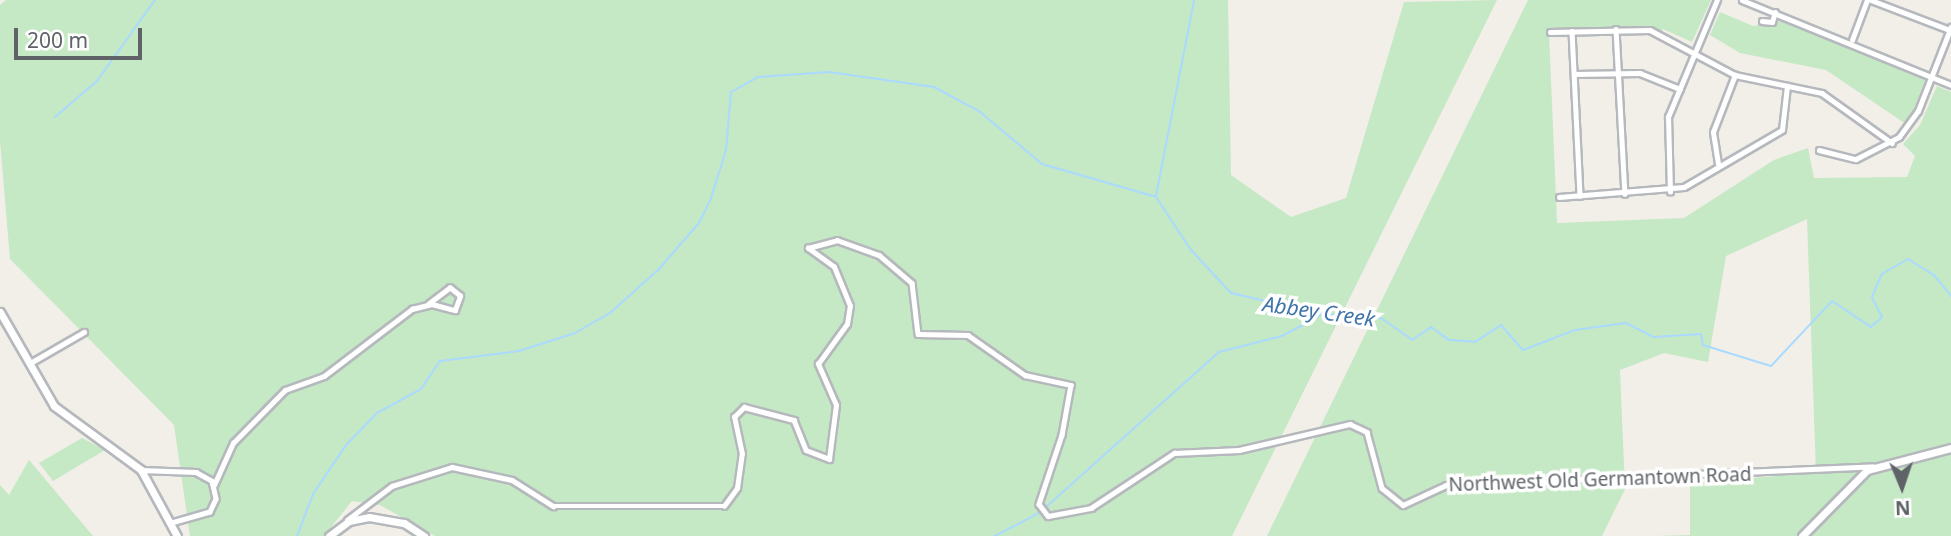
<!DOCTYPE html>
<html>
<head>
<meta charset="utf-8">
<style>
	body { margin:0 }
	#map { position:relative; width:1951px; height:536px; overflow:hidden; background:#f1efe8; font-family:"Noto Sans",sans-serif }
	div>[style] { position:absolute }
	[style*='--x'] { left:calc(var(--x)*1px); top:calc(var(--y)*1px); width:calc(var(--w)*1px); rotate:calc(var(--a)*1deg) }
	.green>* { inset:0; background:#c5e8c5 }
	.stream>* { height:2px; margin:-1px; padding:0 1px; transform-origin:1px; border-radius:1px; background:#aadaff }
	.roads { filter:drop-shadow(2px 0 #b5b8bc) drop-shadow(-2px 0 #b5b8bc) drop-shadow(0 2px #b5b8bc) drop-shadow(0 -2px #b5b8bc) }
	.street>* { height:4.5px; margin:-2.25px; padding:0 2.25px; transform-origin:2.25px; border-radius:2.25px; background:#fff }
	.secondary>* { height:7px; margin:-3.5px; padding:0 3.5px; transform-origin:3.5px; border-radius:3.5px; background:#fff }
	span { translate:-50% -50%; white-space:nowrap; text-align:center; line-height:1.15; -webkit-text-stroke:7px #fff; paint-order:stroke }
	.street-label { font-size:19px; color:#5f6368 }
	.water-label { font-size:21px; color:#4174aa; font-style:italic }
	.north { position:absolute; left:1867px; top:452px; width:70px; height:70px; -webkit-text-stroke:5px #fff; paint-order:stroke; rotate:178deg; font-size:19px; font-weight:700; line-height:28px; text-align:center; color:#5f6368 }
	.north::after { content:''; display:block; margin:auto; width:24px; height:32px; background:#5f6368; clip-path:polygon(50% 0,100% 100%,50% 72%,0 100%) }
	.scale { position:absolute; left:14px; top:28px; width:128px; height:32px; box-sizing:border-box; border:4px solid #5f6368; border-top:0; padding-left:9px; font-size:21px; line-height:24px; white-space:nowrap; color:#5f6368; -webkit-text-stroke:5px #fff; paint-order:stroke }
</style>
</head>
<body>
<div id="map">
	<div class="green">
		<div style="clip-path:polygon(6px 0,1228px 0,1231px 175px,1291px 217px,1346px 198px,1404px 2px,1497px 0,1232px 536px,435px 536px,380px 505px,352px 501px,324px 536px,190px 536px,174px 425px,10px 259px,0 141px,0 5px)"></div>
		<div style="clip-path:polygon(1528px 0,1711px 0,1692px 42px,1663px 29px,1660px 34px,1549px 33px,1557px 223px,1684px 218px,1774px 160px,1808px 148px,1814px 178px,1907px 177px,1915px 156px,1903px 144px,1920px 125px,1937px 86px,1951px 92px,1951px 536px,1656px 536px,1690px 535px,1690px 483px,1816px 473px,1807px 219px,1726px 256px,1708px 362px,1664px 353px,1620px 370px,1625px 489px,1602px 536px,1267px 536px)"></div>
		<div style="clip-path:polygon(1720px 12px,1753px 26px,1782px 21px,1925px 80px,1911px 116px,1906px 124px,1826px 70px,1740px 53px,1710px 35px)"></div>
		<div style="clip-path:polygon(82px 438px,105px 450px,53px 481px,39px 463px)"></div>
		<div style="clip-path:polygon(29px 460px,93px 536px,0 536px,0 485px,9px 495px)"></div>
	</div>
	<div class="stream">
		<div style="--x:55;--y:117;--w:55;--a:-40.6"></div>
		<div style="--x:97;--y:81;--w:100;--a:-54.4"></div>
		<div style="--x:1156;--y:196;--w:200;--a:-79"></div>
		<div style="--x:1045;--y:508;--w:234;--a:-41.9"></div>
		<div style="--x:1219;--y:352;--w:65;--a:-14.3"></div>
		<div style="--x:1282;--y:336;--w:44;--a:-28.3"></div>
		<div style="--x:297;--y:536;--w:45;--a:-69.1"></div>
		<div style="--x:313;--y:494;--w:59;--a:-56"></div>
		<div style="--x:346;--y:445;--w:45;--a:-45.9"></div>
		<div style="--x:377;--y:413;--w:50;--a:-28.6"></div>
		<div style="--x:421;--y:389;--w:34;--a:-56"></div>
		<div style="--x:440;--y:361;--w:80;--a:-7.2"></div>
		<div style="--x:519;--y:351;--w:59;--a:-17.8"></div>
		<div style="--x:575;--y:333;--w:40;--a:-29.7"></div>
		<div style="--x:610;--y:313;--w:64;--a:-41.9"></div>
		<div style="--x:658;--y:270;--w:62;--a:-48.9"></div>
		<div style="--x:699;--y:223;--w:28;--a:-64"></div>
		<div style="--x:711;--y:198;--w:50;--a:-72.6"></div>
		<div style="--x:726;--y:150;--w:58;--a:-85.1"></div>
		<div style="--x:731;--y:92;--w:31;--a:-29"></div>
		<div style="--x:758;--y:77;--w:71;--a:-4"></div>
		<div style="--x:829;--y:72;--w:106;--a:8.1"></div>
		<div style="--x:934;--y:87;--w:51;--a:28.1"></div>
		<div style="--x:979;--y:111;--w:82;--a:40.1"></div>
		<div style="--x:1042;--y:164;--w:119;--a:16.1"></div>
		<div style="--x:1156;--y:197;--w:64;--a:56.6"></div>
		<div style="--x:1191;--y:250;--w:59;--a:47.1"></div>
		<div style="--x:1231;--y:293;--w:93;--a:13"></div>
		<div style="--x:1322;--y:314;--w:59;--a:3.9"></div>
		<div style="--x:1381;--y:318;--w:38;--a:35"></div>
		<div style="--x:1412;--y:340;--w:23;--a:-34"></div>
		<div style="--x:1431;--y:327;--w:22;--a:36"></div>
		<div style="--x:1449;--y:340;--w:26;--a:4"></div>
		<div style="--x:1475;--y:342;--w:31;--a:-33"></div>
		<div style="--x:1501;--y:325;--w:33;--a:49"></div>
		<div style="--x:1523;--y:350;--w:56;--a:-21"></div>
		<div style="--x:1575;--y:330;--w:51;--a:-7.8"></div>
		<div style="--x:1626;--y:323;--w:31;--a:27"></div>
		<div style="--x:1654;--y:337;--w:47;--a:-3.7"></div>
		<div style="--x:1701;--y:334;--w:11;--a:80"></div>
		<div style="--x:1703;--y:345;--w:71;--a:17.2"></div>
		<div style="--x:1771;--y:366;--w:89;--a:-46.8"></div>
		<div style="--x:1832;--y:301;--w:47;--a:33.7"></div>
		<div style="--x:1871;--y:327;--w:15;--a:-42"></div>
		<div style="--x:1882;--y:317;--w:22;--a:-117"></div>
		<div style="--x:1872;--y:297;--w:25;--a:-67"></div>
		<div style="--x:1882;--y:274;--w:30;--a:-30"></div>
		<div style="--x:1908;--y:259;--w:31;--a:32"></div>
		<div style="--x:1934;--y:275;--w:27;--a:51"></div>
		<div style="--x:995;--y:536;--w:52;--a:-27.6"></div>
	</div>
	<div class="roads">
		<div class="street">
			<div style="--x:1742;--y:0;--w:226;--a:22.1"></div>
			<div style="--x:1871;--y:0;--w:85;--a:20.8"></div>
			<div style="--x:1762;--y:21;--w:10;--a:6"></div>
			<div style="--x:1772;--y:22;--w:10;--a:-73"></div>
			<div style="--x:1616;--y:29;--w:165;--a:86.9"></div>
			<div style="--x:1572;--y:31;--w:165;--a:87.2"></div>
			<div style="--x:1550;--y:32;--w:100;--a:-1.1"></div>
			<div style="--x:1650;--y:30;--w:96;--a:27.9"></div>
			<div style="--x:1735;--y:75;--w:89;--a:11.7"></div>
			<div style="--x:1822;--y:93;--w:86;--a:35.5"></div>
			<div style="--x:1852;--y:40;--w:43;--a:-69.4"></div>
			<div style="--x:1574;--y:74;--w:66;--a:-0.9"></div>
			<div style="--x:1640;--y:73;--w:43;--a:21.8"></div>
			<div style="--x:1819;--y:150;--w:38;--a:14"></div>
			<div style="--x:1856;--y:159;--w:48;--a:-27.1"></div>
			<div style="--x:1899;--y:137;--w:32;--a:-54"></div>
			<div style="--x:1918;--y:111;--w:90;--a:-68.6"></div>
			<div style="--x:1718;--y:164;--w:32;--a:-99"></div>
			<div style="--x:1713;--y:132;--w:61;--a:-68.9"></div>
			<div style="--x:1670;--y:192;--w:75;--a:-91.5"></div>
			<div style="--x:1668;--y:117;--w:127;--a:-67.3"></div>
			<div style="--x:1559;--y:197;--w:125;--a:-4.6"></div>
			<div style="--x:1684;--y:187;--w:113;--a:-30.2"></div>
			<div style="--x:1782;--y:130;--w:44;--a:-83.5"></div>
			<div style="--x:32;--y:362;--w:60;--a:-30"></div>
			<div style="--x:141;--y:470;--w:55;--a:2.1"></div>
			<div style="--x:196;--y:472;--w:18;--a:29"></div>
			<div style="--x:212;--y:481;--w:18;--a:77"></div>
			<div style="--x:216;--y:499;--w:14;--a:115"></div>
			<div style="--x:210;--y:512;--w:40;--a:164"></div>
			<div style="--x:214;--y:485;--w:46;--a:-65.7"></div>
			<div style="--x:233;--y:443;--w:74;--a:-45.5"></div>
			<div style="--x:285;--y:390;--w:41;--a:-19.7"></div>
			<div style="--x:324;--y:376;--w:111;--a:-37.3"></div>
			<div style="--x:412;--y:309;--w:21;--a:-14"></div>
			<div style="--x:432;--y:304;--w:24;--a:15"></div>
			<div style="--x:455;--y:310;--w:15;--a:-70"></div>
			<div style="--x:460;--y:296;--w:13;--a:-141"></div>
			<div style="--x:450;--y:288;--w:26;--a:143"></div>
			<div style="--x:347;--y:520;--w:56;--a:-37.1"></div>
			<div style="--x:392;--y:486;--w:63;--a:-17.6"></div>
			<div style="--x:452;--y:467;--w:61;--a:12.2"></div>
			<div style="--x:512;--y:480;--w:49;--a:32.4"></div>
			<div style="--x:553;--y:506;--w:171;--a:0"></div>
			<div style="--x:724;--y:506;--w:22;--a:-54"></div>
			<div style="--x:737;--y:488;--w:34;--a:-82"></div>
			<div style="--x:742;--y:454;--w:38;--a:-102"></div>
			<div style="--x:734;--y:417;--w:14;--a:-45"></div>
			<div style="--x:744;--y:407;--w:52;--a:14.6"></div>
			<div style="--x:794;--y:420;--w:32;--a:68"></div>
			<div style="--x:806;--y:450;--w:25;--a:21"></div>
			<div style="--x:829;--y:459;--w:54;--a:-82.6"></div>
			<div style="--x:836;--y:405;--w:45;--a:-113.7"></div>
			<div style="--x:818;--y:364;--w:49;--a:-54.1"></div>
			<div style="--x:847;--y:324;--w:18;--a:-81"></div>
			<div style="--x:850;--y:306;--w:42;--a:-112.3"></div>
			<div style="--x:834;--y:267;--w:32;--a:-144"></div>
			<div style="--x:808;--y:248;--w:30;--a:-15"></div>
			<div style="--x:837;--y:240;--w:45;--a:19.7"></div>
			<div style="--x:879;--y:255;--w:43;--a:40.3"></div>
			<div style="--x:912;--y:283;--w:51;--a:83.3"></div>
			<div style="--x:918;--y:334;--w:50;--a:1.1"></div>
			<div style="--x:968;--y:335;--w:70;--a:35.1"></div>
			<div style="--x:1025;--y:375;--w:47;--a:12.3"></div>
			<div style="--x:1071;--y:385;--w:51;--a:100.2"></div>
			<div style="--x:1062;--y:435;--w:73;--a:108.4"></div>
			<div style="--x:1039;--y:504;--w:15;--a:53"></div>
			<div style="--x:1048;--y:516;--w:44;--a:-10.5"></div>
			<div style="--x:1091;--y:508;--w:100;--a:-33.5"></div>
			<div style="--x:1174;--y:453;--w:65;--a:-2.6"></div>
			<div style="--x:1239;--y:450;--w:114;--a:-13.2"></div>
			<div style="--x:1350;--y:424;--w:19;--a:25"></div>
			<div style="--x:1367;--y:432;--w:58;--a:75"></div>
			<div style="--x:1382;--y:488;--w:27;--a:39"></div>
			<div style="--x:1403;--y:505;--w:47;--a:-24.9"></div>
			<div style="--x:1446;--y:485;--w:427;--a:-2.5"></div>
		</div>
		<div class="secondary">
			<div style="--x:0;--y:312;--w:108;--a:60.1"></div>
			<div style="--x:54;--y:406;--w:108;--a:36.3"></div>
			<div style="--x:141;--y:470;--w:75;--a:61.4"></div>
			<div style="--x:329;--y:536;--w:25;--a:-37"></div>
			<div style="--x:349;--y:521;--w:20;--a:-11"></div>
			<div style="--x:369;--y:517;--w:36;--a:10"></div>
			<div style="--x:404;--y:523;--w:24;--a:33"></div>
			<div style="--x:1802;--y:536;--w:93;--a:-45.4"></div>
			<div style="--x:1867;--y:470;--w:87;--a:-14.7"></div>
		</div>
	</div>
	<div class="street-label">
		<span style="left:1600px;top:480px;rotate:-2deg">Northwest Old Germantown Road</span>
	</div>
	<div class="water-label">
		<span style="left:1319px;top:311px;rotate:8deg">Abbey Creek</span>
	</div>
	<div class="north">N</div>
	<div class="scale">200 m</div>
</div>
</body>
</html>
